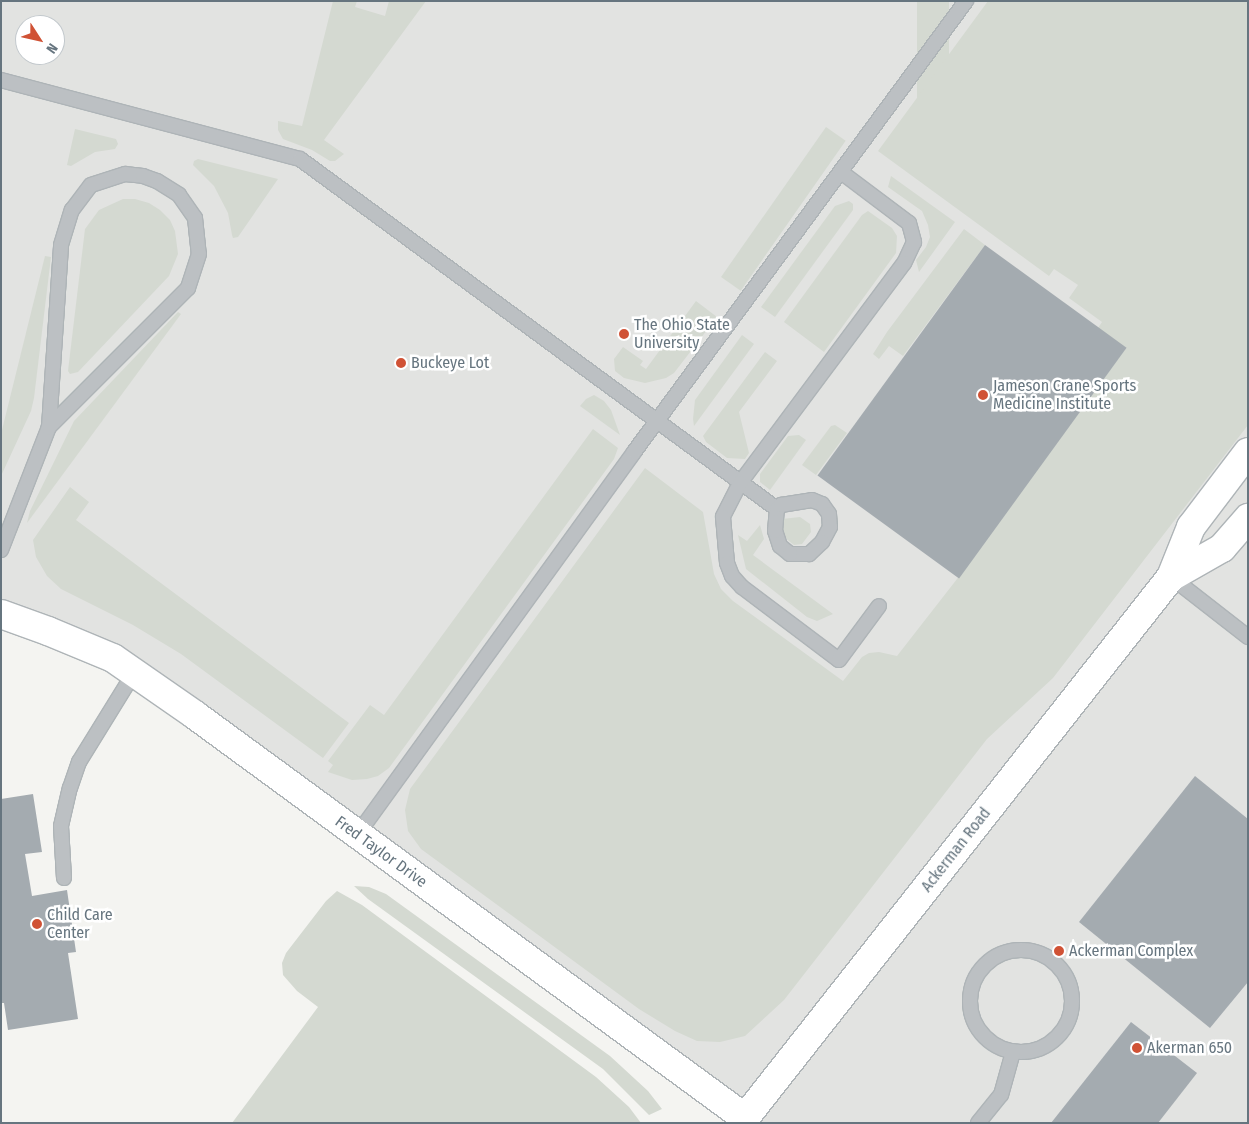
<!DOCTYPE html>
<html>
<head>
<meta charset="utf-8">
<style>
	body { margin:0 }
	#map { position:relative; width:1249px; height:1124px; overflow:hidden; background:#f4f4f1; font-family:"Fira Sans Condensed",sans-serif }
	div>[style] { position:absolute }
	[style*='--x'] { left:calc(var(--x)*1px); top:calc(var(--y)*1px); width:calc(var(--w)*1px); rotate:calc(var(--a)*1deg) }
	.built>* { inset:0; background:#e2e3e1 }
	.green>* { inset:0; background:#d4d9d1; transform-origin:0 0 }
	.building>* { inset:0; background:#a4abb0; transform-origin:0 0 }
	.roads { filter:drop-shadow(1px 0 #aeb4b7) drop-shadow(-1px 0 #aeb4b7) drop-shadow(0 1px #aeb4b7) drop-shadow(0 -1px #aeb4b7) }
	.lane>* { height:14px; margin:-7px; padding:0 7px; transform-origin:7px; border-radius:7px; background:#bcc0c3 }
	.lane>.ring { margin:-7px; padding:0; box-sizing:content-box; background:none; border:14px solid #bcc0c3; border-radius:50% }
	.secondary>* { height:28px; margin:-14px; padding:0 14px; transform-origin:14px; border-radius:14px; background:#fff }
	.dots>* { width:14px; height:14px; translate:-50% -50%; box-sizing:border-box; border:2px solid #fff; border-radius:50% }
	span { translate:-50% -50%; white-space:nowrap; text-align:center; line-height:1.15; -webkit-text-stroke:5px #fff; paint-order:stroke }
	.poi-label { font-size:16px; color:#66757f }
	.left { translate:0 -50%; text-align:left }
	.street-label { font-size:16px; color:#66757f }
	.frame { position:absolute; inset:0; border:2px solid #66757f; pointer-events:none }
	.north { position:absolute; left:15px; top:15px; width:50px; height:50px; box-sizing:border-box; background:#fff; border:1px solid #c2c8cc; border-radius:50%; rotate:125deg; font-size:14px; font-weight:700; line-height:20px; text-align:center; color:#66757f }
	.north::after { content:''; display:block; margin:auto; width:18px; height:22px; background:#d05235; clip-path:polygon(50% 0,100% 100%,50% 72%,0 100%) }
</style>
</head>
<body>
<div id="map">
	<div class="built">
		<div style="clip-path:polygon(evenodd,1px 1px,1248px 1px,1248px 1123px,747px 1123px,195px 715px,1px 614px,1px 1px,25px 25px,55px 25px,55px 55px,25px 55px,25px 25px)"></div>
	</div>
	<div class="green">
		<div style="clip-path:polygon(333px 1px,357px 1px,355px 7px,385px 16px,389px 1px,426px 1px,324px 140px,344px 154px,335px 161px,330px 161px,312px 150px,283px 139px,278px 130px,278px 121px,302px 126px)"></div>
		<div style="left:917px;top:1px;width:32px;height:145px"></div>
		<div style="clip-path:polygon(988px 1px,1248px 1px,1248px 425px,1053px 678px,987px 739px,784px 1000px,745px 1036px,720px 1042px,697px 1041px,675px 1031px,639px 1009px,421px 849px,408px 831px,405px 810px,410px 789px,645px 468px,703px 512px,714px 574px,721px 589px,733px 601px,843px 681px,862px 657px,869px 653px,879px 652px,897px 656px,957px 579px,1126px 348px,1098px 328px,1102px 322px,1069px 298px,1078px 285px,1054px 269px,1049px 276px,878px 151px)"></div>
		<div style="left:826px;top:127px;width:24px;height:183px;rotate:35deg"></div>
		<div style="clip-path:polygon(75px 129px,116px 139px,118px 144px,115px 149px,95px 152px,71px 166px,67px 165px)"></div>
		<div style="clip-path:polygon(198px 159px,278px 179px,238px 237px,233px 238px,232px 235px,228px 213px,214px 186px,193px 165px,194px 161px)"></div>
		<div style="clip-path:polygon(891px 176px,955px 222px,919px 272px,916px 260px,926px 247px,930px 237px,928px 225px,922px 211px,888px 187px)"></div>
		<div style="clip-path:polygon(123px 199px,135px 199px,149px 203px,160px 210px,170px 220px,175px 231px,178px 254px,169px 276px,78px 372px,70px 374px,68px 371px,85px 229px,99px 210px)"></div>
		<div style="clip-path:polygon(849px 201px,853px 204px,853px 210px,775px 317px,761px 307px,835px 206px)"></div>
		<div style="clip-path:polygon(868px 211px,892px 228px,897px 236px,896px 253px,824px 352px,784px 322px,862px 215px)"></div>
		<div style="clip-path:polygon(964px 229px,985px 245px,903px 356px,889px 346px,879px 359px,873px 354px,887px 332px)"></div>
		<div style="clip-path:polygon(45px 256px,51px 257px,34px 398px,31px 411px,1px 476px,1px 434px)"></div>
		<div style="clip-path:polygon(696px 301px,717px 317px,674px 373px,666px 378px,645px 383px,624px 378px,615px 371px,614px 359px,623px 347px,643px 361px,640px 365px,646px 369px)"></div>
		<div style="clip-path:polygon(178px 312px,181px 314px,27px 523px,30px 511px,74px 421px)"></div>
		<div style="clip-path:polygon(742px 335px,754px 344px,694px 426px,693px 419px,695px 400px)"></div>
		<div style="clip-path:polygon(765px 352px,777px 361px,739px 412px,749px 453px,745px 459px,727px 458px,706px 442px,703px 436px)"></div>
		<div style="clip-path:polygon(594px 395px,604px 401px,611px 410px,620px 435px,580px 406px,586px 399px)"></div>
		<div style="clip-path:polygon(835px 425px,847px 433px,816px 475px,802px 465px,831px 426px)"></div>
		<div style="clip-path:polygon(593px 429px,618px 448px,614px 459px,389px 768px,378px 776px,367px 779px,352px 780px,328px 772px,333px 765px,328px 761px,370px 705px,384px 715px)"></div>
		<div style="clip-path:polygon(799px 435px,806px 440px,770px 490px,760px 482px,760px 474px,788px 436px)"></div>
		<div style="clip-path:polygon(70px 487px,89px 502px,76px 520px,349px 723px,323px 758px,181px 654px,133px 625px,61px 589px,47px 576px,36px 557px,33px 540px)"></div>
		<div style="clip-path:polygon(800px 517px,810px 524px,811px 532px,802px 544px,794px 545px,784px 537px,782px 519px)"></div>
		<div style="clip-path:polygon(760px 525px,764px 539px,753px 555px,833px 614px,817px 621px,807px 617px,746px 569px,738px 535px,747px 541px)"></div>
		<div style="clip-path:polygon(354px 886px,369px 887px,386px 894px,610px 1056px,648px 1091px,662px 1109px,649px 1115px,603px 1069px,368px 899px)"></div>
		<div style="clip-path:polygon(337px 891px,362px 905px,596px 1077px,629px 1107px,641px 1123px,232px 1123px,318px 1007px,297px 991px,283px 975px,282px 963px,286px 953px,326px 901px)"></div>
	</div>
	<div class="building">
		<div style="left:985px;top:245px;width:175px;height:285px;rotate:36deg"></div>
		<div style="clip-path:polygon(1195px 776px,1248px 819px,1248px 982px,1210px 1028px,1079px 922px)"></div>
		<div style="clip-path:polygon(33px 794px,42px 852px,25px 854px,32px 896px,67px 890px,76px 952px,68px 953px,78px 1019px,8px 1030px,4px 1003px,1px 1003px,1px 799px)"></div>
		<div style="clip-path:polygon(1131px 1022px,1197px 1073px,1158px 1123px,1051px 1123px)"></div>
	</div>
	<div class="roads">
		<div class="lane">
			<div style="--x:1;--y:80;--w:309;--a:14.8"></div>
			<div style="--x:300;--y:159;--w:592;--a:36.27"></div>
			<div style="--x:841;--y:172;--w:85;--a:36.9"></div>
			<div style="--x:909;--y:223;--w:20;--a:75"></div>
			<div style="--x:914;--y:242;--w:23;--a:115"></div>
			<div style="--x:904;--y:263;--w:274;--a:126.7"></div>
			<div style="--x:740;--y:483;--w:38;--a:117"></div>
			<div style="--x:723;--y:517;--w:46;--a:85"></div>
			<div style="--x:727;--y:563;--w:14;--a:69"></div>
			<div style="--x:732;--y:576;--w:15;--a:48"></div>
			<div style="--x:742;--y:587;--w:121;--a:37"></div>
			<div style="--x:839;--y:660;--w:67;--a:-53.5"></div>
			<div style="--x:812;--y:500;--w:11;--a:22"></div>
			<div style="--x:822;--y:504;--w:12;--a:55"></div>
			<div style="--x:829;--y:514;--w:13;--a:86"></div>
			<div style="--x:830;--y:527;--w:17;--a:118"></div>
			<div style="--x:822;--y:542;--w:18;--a:137"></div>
			<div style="--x:809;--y:554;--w:19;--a:180"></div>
			<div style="--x:790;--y:554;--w:13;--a:-141"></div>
			<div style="--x:780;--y:546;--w:16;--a:-108"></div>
			<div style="--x:775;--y:531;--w:22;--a:-85"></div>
			<div style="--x:777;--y:509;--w:6;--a:-45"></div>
			<div style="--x:781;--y:505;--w:31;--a:-9"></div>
			<div style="--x:1;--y:550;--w:132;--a:-68.7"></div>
			<div style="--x:49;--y:427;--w:182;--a:-86.2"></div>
			<div style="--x:61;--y:245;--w:37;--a:-73"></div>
			<div style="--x:72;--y:210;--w:31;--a:-53"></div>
			<div style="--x:91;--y:185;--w:36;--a:-18"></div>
			<div style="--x:125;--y:174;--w:18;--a:6"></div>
			<div style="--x:143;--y:176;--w:15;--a:20"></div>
			<div style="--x:157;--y:181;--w:26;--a:32"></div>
			<div style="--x:179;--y:195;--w:28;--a:55"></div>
			<div style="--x:195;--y:218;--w:36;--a:84"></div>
			<div style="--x:199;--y:254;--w:36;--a:108"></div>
			<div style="--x:188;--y:288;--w:197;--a:135"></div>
			<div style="--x:1171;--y:577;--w:98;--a:37.9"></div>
			<div style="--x:357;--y:835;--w:473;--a:-54.1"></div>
			<div style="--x:634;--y:452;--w:560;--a:-53.64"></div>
			<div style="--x:64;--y:878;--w:52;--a:-93.3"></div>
			<div style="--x:61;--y:826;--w:39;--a:-77"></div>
			<div style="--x:70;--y:788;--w:28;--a:-71"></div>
			<div style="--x:79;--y:762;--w:105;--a:-58.3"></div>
			<div class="ring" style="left:970px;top:950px;width:88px;height:88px"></div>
			<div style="--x:978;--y:1123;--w:36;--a:-51"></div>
			<div style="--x:1001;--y:1095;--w:45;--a:-74.4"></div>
		</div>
		<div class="secondary">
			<div style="--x:1171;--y:577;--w:59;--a:-29.6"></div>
			<div style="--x:1222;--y:548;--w:40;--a:-49"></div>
			<div style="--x:1;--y:614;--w:50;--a:19.9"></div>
			<div style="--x:48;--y:631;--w:70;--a:22.6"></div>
			<div style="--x:113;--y:658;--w:100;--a:34.8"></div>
			<div style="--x:195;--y:715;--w:682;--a:36.23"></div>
			<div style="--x:741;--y:1123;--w:695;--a:-51.78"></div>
			<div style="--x:1171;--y:577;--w:54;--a:-68.2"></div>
			<div style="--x:1191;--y:527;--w:94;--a:-52.8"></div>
		</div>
	</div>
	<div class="dots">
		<div style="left:624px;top:334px;background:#d05235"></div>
		<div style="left:401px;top:363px;background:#d05235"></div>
		<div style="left:983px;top:395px;background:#d05235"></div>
		<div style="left:37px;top:924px;background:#d05235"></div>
		<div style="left:1059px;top:951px;background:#d05235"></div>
		<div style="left:1137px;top:1048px;background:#d05235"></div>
	</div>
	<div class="poi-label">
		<span class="left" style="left:634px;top:334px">The Ohio State<br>University</span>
		<span class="left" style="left:411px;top:363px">Buckeye Lot</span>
		<span class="left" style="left:993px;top:395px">Jameson Crane Sports<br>Medicine Institute</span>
		<span class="left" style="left:47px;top:924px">Child Care<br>Center</span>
		<span class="left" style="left:1069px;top:951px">Ackerman Complex</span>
		<span class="left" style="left:1147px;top:1048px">Akerman 650</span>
	</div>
	<div class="street-label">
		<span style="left:956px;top:850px;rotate:-52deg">Ackerman Road</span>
		<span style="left:381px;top:852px;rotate:36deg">Fred Taylor Drive</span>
	</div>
	<div class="frame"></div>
	<div class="north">N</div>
</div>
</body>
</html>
